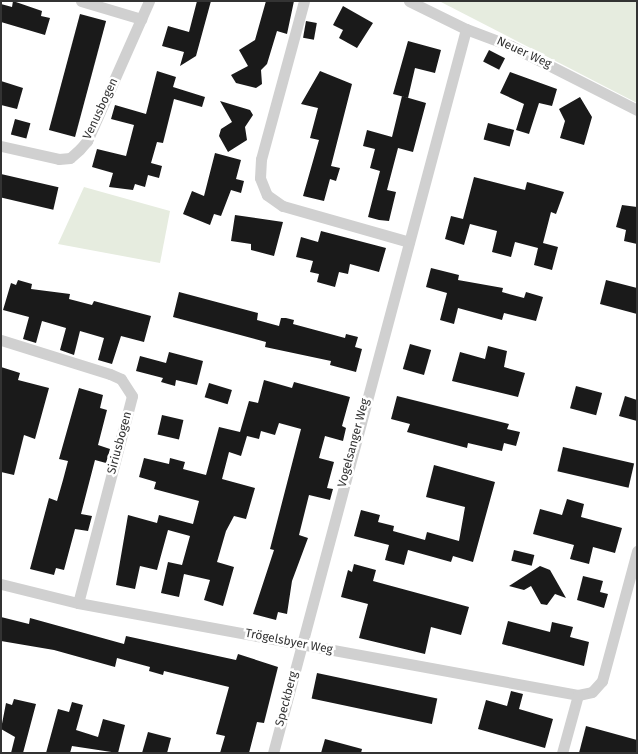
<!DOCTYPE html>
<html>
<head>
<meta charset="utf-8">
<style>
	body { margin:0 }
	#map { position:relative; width:638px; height:754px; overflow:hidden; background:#fff; font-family:"Fira Sans",sans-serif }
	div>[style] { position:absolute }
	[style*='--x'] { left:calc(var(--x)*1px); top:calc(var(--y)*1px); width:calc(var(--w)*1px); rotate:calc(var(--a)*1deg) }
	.green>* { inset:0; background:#e6ecdf }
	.building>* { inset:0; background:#1a1a1a; transform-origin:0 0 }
	.minor>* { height:11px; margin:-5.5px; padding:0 5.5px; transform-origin:5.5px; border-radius:5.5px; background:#d0d0d0 }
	span { translate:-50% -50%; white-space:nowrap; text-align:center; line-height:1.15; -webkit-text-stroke:5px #fff; paint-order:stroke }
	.street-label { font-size:12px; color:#333 }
	.frame { position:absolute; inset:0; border:2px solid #333; pointer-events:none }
</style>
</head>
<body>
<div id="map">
	<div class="green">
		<div style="clip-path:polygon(440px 1px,637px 1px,637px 103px,441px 2px)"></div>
		<div style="clip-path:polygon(84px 187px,170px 211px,160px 263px,58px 244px)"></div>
	</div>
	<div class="building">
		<div style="clip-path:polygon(13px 1px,42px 11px,41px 16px,50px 18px,45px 35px,1px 22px,1px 4px,12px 7px)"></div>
		<div style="clip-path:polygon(197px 1px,211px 1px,196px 56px,180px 66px,184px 52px,162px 46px,168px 26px,189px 32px)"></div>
		<div style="clip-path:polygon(266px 1px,294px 1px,287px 34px,277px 31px,267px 64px,261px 70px,262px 84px,256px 88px,236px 83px,231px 75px,248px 66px,239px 50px,255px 40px)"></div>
		<div style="clip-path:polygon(343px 6px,373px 23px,357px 48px,339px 38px,343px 30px,333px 25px)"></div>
		<div style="left:80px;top:14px;width:27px;height:120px;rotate:15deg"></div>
		<div style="left:306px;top:21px;width:11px;height:17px;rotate:10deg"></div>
		<div style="clip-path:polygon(408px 41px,441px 50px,435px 73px,415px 68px,408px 98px,393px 94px)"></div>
		<div style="left:489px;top:50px;width:18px;height:13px;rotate:27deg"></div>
		<div style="clip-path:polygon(157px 71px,176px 77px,173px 87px,205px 97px,202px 107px,174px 99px,163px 143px,157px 142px,151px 163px,162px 166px,159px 178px,148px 175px,145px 187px,135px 184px,133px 190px,109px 187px,113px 173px,92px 167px,97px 149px,126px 156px,134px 125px,111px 119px,115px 105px,146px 114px)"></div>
		<div style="clip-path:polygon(320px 71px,352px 84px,331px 166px,340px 168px,336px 181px,330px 179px,324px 201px,303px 196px,319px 140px,310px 138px,318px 108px,301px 104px)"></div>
		<div style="clip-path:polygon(510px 72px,557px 89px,552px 106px,539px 103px,529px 134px,516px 130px,524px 104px,500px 93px)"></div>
		<div style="clip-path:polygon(1px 81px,23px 88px,17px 109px,1px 105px)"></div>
		<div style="clip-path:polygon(402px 96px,426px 103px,413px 152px,398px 148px,387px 190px,396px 192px,389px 221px,379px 220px,368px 217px,380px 171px,370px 168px,375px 149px,363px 146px,367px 130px,392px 137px)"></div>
		<div style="clip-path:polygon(580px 97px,592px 117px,584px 145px,560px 138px,565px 121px,559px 109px)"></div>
		<div style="clip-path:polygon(220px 101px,250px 110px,253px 115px,245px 127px,247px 140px,228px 152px,219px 136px,221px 129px,232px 122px)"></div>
		<div style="left:15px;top:119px;width:16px;height:16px;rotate:15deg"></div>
		<div style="left:488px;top:123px;width:27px;height:17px;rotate:15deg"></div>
		<div style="clip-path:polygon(215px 153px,241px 160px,236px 179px,244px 181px,241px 193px,231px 190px,221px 216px,214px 214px,210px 225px,183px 214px,192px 191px,204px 196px)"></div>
		<div style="left:1px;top:174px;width:59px;height:23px;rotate:13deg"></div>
		<div style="clip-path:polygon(474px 177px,525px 190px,527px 182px,564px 192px,556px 214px,551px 212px,543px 243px,558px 247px,552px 270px,534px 265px,538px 248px,515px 242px,511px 257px,492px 252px,497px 231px,470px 224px,464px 245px,445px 239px,451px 216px,463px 219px)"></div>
		<div style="clip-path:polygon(622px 205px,637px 207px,637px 244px,624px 241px,626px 230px,616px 227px)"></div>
		<div style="clip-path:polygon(235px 215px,283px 222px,274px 256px,251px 250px,251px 244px,231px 241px)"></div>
		<div style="clip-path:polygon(321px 231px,386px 248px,379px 272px,350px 264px,348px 274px,339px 272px,335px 287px,317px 282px,319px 274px,310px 272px,313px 261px,296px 257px,301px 237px,318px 242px)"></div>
		<div style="clip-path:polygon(431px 268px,459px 275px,458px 280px,503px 288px,502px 292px,524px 298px,526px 292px,543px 297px,536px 321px,504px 313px,502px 320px,458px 308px,454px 324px,440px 320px,447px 293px,426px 287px)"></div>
		<div style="clip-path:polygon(18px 280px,32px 284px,31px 289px,70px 294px,69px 299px,92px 305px,94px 301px,151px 316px,144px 342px,121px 336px,112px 364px,98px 360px,104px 338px,80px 331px,74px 355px,60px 350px,66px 328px,42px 321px,36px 343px,23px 339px,29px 317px,3px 310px,11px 283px,16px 285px)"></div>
		<div style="clip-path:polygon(606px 280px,637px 288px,637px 314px,600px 304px)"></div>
		<div style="clip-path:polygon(179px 292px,258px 313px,257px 320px,279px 326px,281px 318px,286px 318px,294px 320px,293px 324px,345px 338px,346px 334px,358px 337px,355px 347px,362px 349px,356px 372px,330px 365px,331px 361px,265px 347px,266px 342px,173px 317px)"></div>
		<div style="left:410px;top:344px;width:22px;height:26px;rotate:16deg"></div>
		<div style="clip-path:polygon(488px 346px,507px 351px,504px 367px,525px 373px,518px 397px,452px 381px,460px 352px,485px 359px)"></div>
		<div style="clip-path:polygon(169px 352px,203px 361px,197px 385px,176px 380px,175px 386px,161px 382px,163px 378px,136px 371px,140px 356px,166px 363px)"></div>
		<div style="clip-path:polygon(1px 367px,20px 373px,18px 380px,49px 388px,35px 439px,24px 435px,14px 475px,1px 472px)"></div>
		<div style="clip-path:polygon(264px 380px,292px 388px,294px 382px,350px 397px,342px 426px,346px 428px,343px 441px,325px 436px,319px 458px,334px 462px,327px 488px,333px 489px,330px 500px,309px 495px,299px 535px,308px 538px,292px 581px,287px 614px,278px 612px,276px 620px,253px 614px,274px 550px,270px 549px,301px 429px,279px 423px,275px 435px,261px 431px,259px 439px,247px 436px,241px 456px,229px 452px,222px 479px,255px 488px,246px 519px,234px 516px,226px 531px,217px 562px,234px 567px,223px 606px,204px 600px,210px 580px,184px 574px,179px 597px,161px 593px,168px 562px,182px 565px,190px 536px,168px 530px,157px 570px,140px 566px,135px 589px,116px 585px,128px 515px,157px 523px,159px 515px,193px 524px,199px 501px,154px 489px,156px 482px,139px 477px,144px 458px,169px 464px,170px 458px,185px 462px,183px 469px,206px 475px,219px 427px,240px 432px,249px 401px,258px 403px)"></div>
		<div style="left:209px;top:383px;width:24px;height:15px;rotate:17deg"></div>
		<div style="left:576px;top:386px;width:27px;height:23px;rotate:15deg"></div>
		<div style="clip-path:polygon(79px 388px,103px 395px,100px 408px,107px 410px,98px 445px,110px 449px,106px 463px,95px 460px,81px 514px,92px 516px,88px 531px,75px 529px,64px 570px,56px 568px,54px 575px,30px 569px,49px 498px,57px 501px,63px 480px,68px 461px,59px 459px)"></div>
		<div style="clip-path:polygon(397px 396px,509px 424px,507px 429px,520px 432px,516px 446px,504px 443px,502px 451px,468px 443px,467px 448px,407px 432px,410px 424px,391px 419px)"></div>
		<div style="clip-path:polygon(625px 396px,637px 400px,637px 421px,619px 416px)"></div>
		<div style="left:162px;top:415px;width:22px;height:20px;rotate:13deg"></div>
		<div style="left:563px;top:447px;width:73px;height:25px;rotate:13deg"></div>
		<div style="clip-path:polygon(434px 465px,495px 482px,473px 562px,453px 556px,451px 562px,408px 550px,404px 565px,385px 560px,389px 545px,354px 536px,361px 510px,380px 515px,378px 522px,394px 526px,393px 531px,425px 540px,427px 532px,459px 541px,465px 507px,426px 497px)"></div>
		<div style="clip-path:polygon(567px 499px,584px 504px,581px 517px,622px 528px,615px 553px,593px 547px,589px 564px,570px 559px,574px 545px,533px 534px,540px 509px,562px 515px)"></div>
		<div style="left:514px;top:550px;width:21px;height:11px;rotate:14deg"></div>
		<div style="clip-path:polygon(354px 564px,376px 570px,373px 581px,469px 607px,461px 635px,431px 627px,425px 654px,359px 638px,368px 604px,341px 597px,348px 570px,352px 572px)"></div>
		<div style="clip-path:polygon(540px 566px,550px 570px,566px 598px,555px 594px,547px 605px,541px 604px,531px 586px,524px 590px,509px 586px)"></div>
		<div style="clip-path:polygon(583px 576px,603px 581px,600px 592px,608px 594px,604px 608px,577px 600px)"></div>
		<div style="clip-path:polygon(1px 617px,29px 624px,30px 618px,124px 644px,126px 636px,236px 660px,238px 654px,278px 667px,264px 723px,257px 722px,249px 753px,220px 753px,225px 736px,216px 734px,229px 687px,164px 671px,163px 675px,149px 671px,150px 667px,117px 658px,115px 667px,54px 650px,1px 641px)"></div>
		<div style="clip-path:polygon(508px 621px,550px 632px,552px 622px,573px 627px,570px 637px,589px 642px,584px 666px,502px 644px)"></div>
		<div style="left:317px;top:673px;width:123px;height:26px;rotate:12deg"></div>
		<div style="clip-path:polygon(511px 691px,523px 694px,519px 709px,553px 719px,545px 748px,478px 729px,486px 700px,507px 706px)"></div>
		<div style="clip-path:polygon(14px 699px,36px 704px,23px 753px,11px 753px,15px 737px,1px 729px,6px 703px,12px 705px)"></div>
		<div style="clip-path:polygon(72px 702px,83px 705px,76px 730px,98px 737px,103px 719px,125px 725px,118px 753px,72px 746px,70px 753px,46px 753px,58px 709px,69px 712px)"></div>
		<div style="clip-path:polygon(586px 726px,637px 740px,637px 753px,579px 753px)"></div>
		<div style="clip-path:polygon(148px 732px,171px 738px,167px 753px,142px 753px)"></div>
		<div style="clip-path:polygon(325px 739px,362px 749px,361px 753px,321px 753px)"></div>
	</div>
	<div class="minor">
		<div style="--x:81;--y:1;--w:63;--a:16.7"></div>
		<div style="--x:304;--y:1;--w:164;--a:105.2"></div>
		<div style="--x:261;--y:159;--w:19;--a:93"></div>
		<div style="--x:260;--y:178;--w:18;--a:68"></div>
		<div style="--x:267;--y:195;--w:19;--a:35"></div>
		<div style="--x:283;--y:206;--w:131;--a:15.9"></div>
		<div style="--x:409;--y:1;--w:64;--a:26.2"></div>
		<div style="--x:466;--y:29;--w:48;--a:20.7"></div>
		<div style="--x:511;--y:46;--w:141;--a:26.9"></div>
		<div style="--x:1;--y:146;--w:59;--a:12.6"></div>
		<div style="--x:59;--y:159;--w:11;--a:-5"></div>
		<div style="--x:70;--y:158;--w:13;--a:-42"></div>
		<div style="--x:80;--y:149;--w:11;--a:-49"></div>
		<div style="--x:87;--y:141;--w:153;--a:-66.1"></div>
		<div style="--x:1;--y:340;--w:114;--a:17.3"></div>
		<div style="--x:110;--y:374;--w:12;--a:24"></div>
		<div style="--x:121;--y:379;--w:20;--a:57"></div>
		<div style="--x:132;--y:396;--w:214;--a:104.6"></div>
		<div style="--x:1;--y:584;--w:79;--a:13.9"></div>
		<div style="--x:78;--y:603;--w:508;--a:10.43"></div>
		<div style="--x:578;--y:695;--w:14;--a:-12"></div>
		<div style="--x:592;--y:692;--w:15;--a:-48"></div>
		<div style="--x:602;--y:681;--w:135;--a:-74.9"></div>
		<div style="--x:273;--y:753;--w:749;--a:-75.07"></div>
		<div style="--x:562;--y:753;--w:60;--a:-74.6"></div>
	</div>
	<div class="street-label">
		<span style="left:524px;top:53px;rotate:25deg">Neuer Weg</span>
		<span style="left:101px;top:109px;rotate:-65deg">Venusbogen</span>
		<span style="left:120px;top:443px;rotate:-75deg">Siriusbogen</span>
		<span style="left:354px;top:443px;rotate:-75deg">Vogelsanger Weg</span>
		<span style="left:289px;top:642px;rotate:11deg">Trögelsbyer Weg</span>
		<span style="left:287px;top:699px;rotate:-75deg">Speckberg</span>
	</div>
	<div class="frame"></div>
</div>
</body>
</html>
